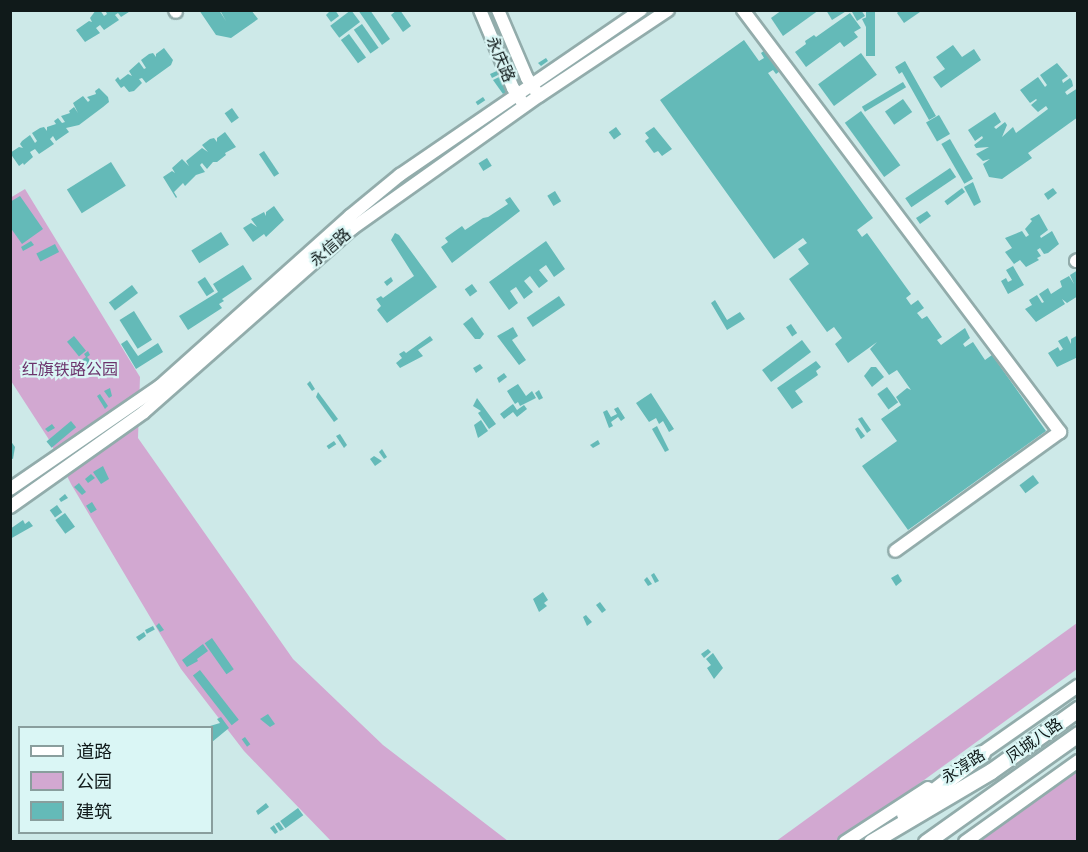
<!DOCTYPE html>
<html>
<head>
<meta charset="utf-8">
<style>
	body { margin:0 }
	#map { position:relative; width:1088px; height:852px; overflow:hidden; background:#cde9e8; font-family:"Titillium Web","Noto Sans SC",sans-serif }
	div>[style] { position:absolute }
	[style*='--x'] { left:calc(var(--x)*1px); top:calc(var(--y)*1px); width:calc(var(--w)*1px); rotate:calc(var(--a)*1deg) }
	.green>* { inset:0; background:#d2a8d1 }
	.building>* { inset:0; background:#64bab8; transform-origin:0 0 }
	.roads { filter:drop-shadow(2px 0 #92acab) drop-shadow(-2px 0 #92acab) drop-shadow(0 2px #92acab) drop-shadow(0 -2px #92acab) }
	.minor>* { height:12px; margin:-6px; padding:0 6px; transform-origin:6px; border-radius:6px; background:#fff }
	.major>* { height:15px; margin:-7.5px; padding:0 7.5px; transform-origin:7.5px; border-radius:7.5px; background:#fff }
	span { translate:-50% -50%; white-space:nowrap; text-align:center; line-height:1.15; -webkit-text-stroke:4.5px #daf6f5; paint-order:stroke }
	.street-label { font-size:16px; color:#101a1a }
	.park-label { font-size:16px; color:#6c336c }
	.frame { position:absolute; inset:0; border:12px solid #101a1a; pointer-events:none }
	.legend { position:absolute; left:18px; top:726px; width:195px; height:108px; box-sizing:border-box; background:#daf6f5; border:2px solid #899e9d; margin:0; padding:8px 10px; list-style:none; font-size:18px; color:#101a1a }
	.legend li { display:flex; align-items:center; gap:12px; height:30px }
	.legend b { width:30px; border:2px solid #899e9d }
</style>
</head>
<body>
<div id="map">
	<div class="green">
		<div style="clip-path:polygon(25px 189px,140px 377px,138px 438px,293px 659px,383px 745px,508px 841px,331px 841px,244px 751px,181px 669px,71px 484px,48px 438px,11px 381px,10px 198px)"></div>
		<div style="clip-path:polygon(1077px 623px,1077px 669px,840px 841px,775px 842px)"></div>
		<div style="clip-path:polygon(1077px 769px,1077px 841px,979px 841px,1073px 773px)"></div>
	</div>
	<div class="building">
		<div style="clip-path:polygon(96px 10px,100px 10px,104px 16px,107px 14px,105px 10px,132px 10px,121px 17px,118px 13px,115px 15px,119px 20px,104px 30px,100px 25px,96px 28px,100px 33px,85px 42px,76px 30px,89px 21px,92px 22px,90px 18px)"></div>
		<div style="clip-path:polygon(199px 10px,219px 10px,226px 21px,221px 12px,223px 10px,251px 10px,258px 19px,231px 38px,216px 35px)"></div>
		<div style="clip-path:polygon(331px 10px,335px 10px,339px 16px,331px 22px,326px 15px)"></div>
		<div style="left:351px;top:10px;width:15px;height:26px;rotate:53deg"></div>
		<div style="clip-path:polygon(358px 10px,370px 10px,390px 39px,382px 45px)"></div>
		<div style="clip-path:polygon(397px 10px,400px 10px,411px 26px,403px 32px,391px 15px)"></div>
		<div style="clip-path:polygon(782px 10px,819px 10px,783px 36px,771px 18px)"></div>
		<div style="clip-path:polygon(826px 10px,848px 10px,832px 20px)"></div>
		<div style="clip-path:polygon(851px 10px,861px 10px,865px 16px,857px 21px)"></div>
		<div style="left:866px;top:10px;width:9px;height:46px"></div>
		<div style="clip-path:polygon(900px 10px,919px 10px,920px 12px,904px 23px,897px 13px)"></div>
		<div style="clip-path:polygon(850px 13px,861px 28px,854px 32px,858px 37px,844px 47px,840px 42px,806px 67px,795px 52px,806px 44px,805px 41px,814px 35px,816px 37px)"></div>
		<div style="clip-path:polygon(867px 17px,871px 24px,866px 27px,862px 19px)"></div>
		<div style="left:362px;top:24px;width:29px;height:10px;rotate:55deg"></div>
		<div style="left:349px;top:34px;width:29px;height:10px;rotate:54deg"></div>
		<div style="clip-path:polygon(744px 40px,759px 61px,764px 58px,761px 53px,769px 47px,784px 68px,776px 74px,773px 70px,768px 73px,873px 218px,857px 230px,862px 237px,867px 233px,911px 294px,906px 298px,911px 305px,918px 300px,924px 308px,917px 313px,922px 319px,927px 316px,942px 337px,937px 340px,941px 345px,965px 328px,970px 338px,963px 344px,965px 347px,973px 342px,985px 360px,992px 355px,1046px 431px,908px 530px,862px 466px,897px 441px,881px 419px,901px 405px,896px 397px,907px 388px,911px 390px,897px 370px,889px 375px,870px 349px,877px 342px,848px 363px,835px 344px,842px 338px,834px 327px,827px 332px,789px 279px,809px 264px,798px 249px,807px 243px,803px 238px,774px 259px,660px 100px)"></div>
		<div style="clip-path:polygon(953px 45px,962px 57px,974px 49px,981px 60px,941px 88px,933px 77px,945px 69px,936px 57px)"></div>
		<div style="clip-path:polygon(164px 48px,173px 60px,171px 65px,146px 83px,142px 78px,139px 79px,142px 83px,134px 91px,129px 92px,124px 86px,121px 88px,115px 80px,118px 77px,120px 80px,128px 74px,132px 76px,129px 71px,139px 62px,144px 69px,146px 68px,141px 60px,149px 54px,153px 53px,156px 57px,156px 54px)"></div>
		<div style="left:861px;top:53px;width:27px;height:53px;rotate:54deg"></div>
		<div style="clip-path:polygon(546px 58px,548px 61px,541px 66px,538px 63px)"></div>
		<div style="clip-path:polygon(905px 61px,936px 116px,929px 120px,902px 72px,899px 74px,895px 67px)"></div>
		<div style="clip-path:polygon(1057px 63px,1068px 76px,1062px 80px,1063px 83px,1070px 78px,1072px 81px,1073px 86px,1065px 92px,1067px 95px,1078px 88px,1078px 117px,1028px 153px,1032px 158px,1009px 174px,1002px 179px,989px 177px,983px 164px,990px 159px,983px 161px,976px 154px,989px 147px,976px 148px,974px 145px,983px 138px,982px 136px,975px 141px,968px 130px,995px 112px,1001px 122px,994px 127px,996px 129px,1005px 122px,1007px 125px,1002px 137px,1013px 127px,1016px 133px,1048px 109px,1046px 106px,1038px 112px,1031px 105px,1037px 100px,1036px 99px,1030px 103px,1020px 90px,1038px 77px,1045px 87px,1047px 85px,1040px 75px)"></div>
		<div style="clip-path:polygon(499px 70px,500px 74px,492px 78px,490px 74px)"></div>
		<div style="clip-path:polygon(501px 76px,508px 91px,503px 94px,493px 80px)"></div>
		<div style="left:903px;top:82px;width:6px;height:48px;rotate:59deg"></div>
		<div style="clip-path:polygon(99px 88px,108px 97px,109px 102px,103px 107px,79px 125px,66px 128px,69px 132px,56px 141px,53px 136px,50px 139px,54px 144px,39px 154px,35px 149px,30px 152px,33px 157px,24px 165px,23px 163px,19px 166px,10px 153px,19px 147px,23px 148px,20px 144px,22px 141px,30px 135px,35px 143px,37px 141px,32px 133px,40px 128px,44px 127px,47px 131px,47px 127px,56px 124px,54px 121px,58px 118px,62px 123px,65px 122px,61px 116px,70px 113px,69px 111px,74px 107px,78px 113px,73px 103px,83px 96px,88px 102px,90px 100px,87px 97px,96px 94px,95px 91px)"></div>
		<div style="left:483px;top:97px;width:4px;height:9px;rotate:56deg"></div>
		<div style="left:903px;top:99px;width:16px;height:22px;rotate:55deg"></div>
		<div style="left:232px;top:108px;width:12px;height:9px;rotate:55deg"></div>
		<div style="left:861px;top:111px;width:67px;height:20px;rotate:54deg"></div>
		<div style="left:939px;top:115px;width:22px;height:15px;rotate:60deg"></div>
		<div style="left:616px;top:127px;width:9px;height:9px;rotate:54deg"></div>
		<div style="clip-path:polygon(654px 127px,672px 149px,662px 156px,658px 151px,654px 153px,645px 141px,649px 138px,645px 133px)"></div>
		<div style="clip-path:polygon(225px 132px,236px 147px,225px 153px,226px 155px,217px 162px,213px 162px,207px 169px,202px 163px,200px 165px,205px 172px,196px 175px,185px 186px,183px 183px,174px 192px,177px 197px,176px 198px,163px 177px,172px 171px,175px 173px,172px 168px,182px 159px,189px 166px,186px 161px,202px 148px,208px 152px,202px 145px,210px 139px,214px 138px,217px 142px,217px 138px)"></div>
		<div style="left:950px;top:139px;width:46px;height:10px;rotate:60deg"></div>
		<div style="left:264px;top:151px;width:27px;height:6px;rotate:56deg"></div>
		<div style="left:487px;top:158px;width:9px;height:10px;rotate:58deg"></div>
		<div style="left:111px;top:162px;width:28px;height:52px;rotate:58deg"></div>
		<div style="left:950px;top:168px;width:11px;height:54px;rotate:56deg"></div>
		<div style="clip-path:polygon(973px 182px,981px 202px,974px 206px,964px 187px)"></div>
		<div style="left:962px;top:188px;width:5px;height:22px;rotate:53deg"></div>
		<div style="clip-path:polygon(1053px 188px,1057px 193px,1048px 200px,1044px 194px)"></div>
		<div style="left:555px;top:191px;width:12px;height:9px;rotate:59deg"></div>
		<div style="clip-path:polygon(20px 196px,43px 229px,22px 244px,10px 227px,10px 202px)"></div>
		<div style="clip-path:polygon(510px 197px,520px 211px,452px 263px,441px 247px,448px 242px,445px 238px,462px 226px,465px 230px,483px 218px,488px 217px,508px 204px,505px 200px)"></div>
		<div style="clip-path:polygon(274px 206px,284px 220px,266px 237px,264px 234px,253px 242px,243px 228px,251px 223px,257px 227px,251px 219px,264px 212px,266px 216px,266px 212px)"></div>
		<div style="clip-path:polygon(927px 211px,931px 216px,920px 224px,916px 218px)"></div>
		<div style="clip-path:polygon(1039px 214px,1048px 230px,1040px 236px,1041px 238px,1052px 231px,1059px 244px,1048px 253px,1044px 254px,1040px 248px,1037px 250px,1041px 256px,1037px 258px,1039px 260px,1026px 267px,1020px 260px,1014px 264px,1005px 252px,1012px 248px,1005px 238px,1022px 231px,1026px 237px,1029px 235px,1025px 229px,1032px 221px,1030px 219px)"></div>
		<div style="left:221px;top:232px;width:15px;height:35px;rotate:58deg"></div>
		<div style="clip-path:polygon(395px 233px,399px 235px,437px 287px,387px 323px,377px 310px,381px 306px,376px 299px,381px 296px,383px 298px,414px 276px,391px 240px)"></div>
		<div style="clip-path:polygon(31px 241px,34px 245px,23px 251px,21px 247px)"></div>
		<div style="clip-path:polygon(546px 241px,565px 269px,554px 277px,546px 265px,539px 270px,548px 281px,539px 288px,530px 276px,524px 281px,533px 292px,524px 299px,516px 287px,510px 291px,518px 303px,509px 310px,489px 282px)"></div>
		<div style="left:55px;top:244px;width:9px;height:21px;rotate:63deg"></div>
		<div style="clip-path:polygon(243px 265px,252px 279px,222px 299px,224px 301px,219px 304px,222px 308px,188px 330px,179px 316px,218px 292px,213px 284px)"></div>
		<div style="clip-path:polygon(1013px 266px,1024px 285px,1008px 294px,1001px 281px,1006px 278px,1008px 282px,1012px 280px,1006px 270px)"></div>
		<div style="clip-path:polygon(1078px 270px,1078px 296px,1067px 303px,1062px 299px,1065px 304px,1036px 322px,1025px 309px,1032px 305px,1029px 300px,1037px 295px,1042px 303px,1044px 302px,1039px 294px,1048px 288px,1051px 294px,1062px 287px,1060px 281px,1069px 276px,1074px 284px,1070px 275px)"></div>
		<div style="left:205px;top:277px;width:17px;height:9px;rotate:57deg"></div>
		<div style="clip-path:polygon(391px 277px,393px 281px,387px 286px,384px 282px)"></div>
		<div style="left:472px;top:284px;width:9px;height:9px;rotate:54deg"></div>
		<div style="left:132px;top:285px;width:10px;height:29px;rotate:53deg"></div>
		<div style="left:559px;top:296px;width:11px;height:39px;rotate:56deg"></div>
		<div style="clip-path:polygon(715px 300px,727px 320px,740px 312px,745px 319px,727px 330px,711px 303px)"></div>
		<div style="left:134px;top:311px;width:34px;height:17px;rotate:58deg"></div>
		<div style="clip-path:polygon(472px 317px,484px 334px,480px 339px,475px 339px,463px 324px)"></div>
		<div style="left:791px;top:324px;width:11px;height:6px;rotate:56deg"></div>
		<div style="clip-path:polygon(513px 327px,518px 336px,512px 340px,526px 360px,519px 365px,497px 336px)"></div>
		<div style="clip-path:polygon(1078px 335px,1078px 357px,1057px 367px,1048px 353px,1058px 347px,1060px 351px,1063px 349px,1058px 341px,1067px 336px,1071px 344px,1071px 339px)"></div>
		<div style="left:74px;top:336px;width:19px;height:9px;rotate:51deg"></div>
		<div style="clip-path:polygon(430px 336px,433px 340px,418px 350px,423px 356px,400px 368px,396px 363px,402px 358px,399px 354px,404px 351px,406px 353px)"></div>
		<div style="clip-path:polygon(127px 340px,138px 356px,158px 343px,163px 352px,136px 369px,121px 344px)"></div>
		<div style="left:802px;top:340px;width:15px;height:50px;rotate:53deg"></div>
		<div style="clip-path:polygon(88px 351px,90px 355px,87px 357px,93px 363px,88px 366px,93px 373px,89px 375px,80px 361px,86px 357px,84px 354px)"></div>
		<div style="clip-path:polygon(816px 361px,821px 367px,816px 371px,818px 375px,795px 391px,803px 402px,792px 409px,777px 388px)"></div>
		<div style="clip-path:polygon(480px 364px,483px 368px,476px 373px,473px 368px)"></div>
		<div style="clip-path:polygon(871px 367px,876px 367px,884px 377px,872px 387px,864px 376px)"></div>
		<div style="clip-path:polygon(504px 373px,507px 377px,499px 383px,497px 378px)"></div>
		<div style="clip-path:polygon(310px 381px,315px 389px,312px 391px,307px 384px)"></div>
		<div style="clip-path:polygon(518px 384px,526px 396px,532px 391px,536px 398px,520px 406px,518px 402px,515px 404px,507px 391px)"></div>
		<div style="left:887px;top:387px;width:19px;height:12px;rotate:54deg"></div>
		<div style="clip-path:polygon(110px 388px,112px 396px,109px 398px,104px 391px)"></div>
		<div style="clip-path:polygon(539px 390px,543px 398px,539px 400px,535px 393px)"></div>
		<div style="clip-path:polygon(318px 392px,338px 419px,334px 422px,316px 397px)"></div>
		<div style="clip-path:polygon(651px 393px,674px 429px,669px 432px,663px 421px,659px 424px,656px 418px,649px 422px,636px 403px)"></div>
		<div style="clip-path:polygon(100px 394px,108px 406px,105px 409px,97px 396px)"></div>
		<div style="clip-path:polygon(477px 398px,496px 424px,489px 429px,478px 413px,481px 411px,473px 406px)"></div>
		<div style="clip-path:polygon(513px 404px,517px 410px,524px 405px,527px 409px,517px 417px,513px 412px,504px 419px,500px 414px)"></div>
		<div style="clip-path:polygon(618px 407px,625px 418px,621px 421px,618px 417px,611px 422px,613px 426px,609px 428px,603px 412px,607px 410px,611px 417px,617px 414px,614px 409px)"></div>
		<div style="clip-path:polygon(862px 417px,871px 430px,867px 433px,858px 419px)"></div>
		<div style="clip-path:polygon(481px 420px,488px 431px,478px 438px,474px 425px)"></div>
		<div style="left:71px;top:421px;width:8px;height:32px;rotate:50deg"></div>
		<div style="clip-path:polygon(52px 424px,55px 428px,48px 432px,45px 429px)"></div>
		<div style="clip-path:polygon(657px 426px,669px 450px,665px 452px,652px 429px)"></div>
		<div style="clip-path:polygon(858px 427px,865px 436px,861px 439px,855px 429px)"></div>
		<div style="clip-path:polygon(340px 434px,347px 445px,344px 448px,336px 436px)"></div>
		<div style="clip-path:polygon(10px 440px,15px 447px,13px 459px,10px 458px)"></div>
		<div style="clip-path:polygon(598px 440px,600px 444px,593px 448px,590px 445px)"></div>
		<div style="left:334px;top:441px;width:4px;height:9px;rotate:56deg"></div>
		<div style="clip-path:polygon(382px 449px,387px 457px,384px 459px,379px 452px)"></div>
		<div style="clip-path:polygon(374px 456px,382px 461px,375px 466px,370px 459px)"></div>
		<div style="clip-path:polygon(103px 466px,109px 479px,101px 484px,93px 472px)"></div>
		<div style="clip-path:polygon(91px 474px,95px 478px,88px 483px,85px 479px)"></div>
		<div style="left:1033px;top:475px;width:10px;height:17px;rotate:53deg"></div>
		<div style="clip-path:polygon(79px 483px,86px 492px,82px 495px,74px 487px)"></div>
		<div style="clip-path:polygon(65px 494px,68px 498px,61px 502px,59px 499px)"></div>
		<div style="left:92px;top:502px;width:9px;height:7px;rotate:58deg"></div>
		<div style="left:57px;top:505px;width:9px;height:9px;rotate:54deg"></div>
		<div style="left:65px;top:513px;width:17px;height:12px;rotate:54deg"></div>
		<div style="clip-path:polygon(23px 520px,25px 524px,29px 521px,33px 526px,10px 539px,10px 529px)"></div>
		<div style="clip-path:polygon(654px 573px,659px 581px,655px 583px,651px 575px)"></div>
		<div style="clip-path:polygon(898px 574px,902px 581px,896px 586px,891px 578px)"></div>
		<div style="clip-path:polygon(647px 577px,652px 584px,648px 586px,644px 580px)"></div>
		<div style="clip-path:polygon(543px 592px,548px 600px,544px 603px,547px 606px,539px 612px,533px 599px)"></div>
		<div style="left:600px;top:602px;width:10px;height:5px;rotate:53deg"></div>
		<div style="clip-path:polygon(586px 615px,592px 622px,587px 626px,583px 617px)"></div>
		<div style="clip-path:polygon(159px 623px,164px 630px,160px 632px,156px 626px)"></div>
		<div style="left:153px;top:626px;width:4px;height:9px;rotate:63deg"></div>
		<div style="clip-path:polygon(144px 632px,146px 636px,139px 641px,136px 637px)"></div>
		<div style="left:212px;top:638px;width:38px;height:9px;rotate:55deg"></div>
		<div style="clip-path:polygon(203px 644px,208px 651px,197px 659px,198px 661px,187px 667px,182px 660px)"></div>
		<div style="clip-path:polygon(708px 649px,711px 652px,704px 658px,701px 654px)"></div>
		<div style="clip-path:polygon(713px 653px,723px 668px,714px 679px,707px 668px,711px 665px,706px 659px)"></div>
		<div style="left:200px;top:670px;width:63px;height:9px;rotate:52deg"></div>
		<div style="clip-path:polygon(268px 714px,275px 724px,270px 727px,260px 719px)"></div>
		<div style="clip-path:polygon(221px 717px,229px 728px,212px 742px,210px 726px,220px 723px,217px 719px)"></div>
		<div style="left:245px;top:737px;width:9px;height:4px;rotate:54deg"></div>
		<div style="clip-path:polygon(266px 803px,269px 807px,258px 815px,256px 811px)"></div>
		<div style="left:298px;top:808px;width:9px;height:22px;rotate:54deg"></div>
		<div style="clip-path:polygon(279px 822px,284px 829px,280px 831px,275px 824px)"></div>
		<div style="clip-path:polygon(274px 825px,278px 832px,275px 834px,270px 828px)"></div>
	</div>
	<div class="roads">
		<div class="minor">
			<div style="--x:175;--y:10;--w:2;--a:63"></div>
			<div style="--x:480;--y:10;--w:85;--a:67.1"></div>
			<div style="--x:513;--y:88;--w:17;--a:57"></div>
			<div style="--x:498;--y:10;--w:74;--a:66.9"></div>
			<div style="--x:527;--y:78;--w:18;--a:56"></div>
			<div style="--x:743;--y:10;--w:528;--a:53.09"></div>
			<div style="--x:1060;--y:432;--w:203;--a:144.2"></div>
			<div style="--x:1076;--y:261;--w:2;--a:-27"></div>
			<div style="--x:10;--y:489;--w:182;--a:-34.5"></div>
			<div style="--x:160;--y:386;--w:255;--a:-41.8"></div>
			<div style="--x:350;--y:216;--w:65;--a:-39.4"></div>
			<div style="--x:400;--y:175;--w:292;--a:-34.4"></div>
			<div style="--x:10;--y:507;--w:164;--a:-35.3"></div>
			<div style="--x:144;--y:412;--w:278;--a:-41.4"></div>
			<div style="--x:353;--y:228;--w:228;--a:-35.4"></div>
			<div style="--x:539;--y:96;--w:155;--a:-33.7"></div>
			<div style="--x:975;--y:758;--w:126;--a:-35"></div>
			<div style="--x:845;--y:842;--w:99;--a:-33"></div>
			<div style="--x:965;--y:842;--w:139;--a:-35.6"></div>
		</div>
		<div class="major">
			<div style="--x:904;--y:814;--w:99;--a:-38"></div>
			<div style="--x:871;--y:842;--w:139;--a:-30.6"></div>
			<div style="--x:991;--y:771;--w:107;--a:-35.5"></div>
			<div style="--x:926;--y:842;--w:186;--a:-35.4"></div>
		</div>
	</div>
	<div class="street-label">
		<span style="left:501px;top:59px;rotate:67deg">永庆路</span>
		<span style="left:330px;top:247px;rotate:-41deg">永信路</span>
		<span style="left:1034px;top:740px;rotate:-35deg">凤城八路</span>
		<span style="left:963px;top:766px;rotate:-33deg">永淳路</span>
	</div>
	<div class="park-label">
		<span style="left:70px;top:369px">红旗铁路公园</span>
	</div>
	<div class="frame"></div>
	<ul class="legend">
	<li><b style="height:8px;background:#fff"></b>道路</li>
	<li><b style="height:16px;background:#d2a8d1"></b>公园</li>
	<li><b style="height:16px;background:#64bab8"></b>建筑</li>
	</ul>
</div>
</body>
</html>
